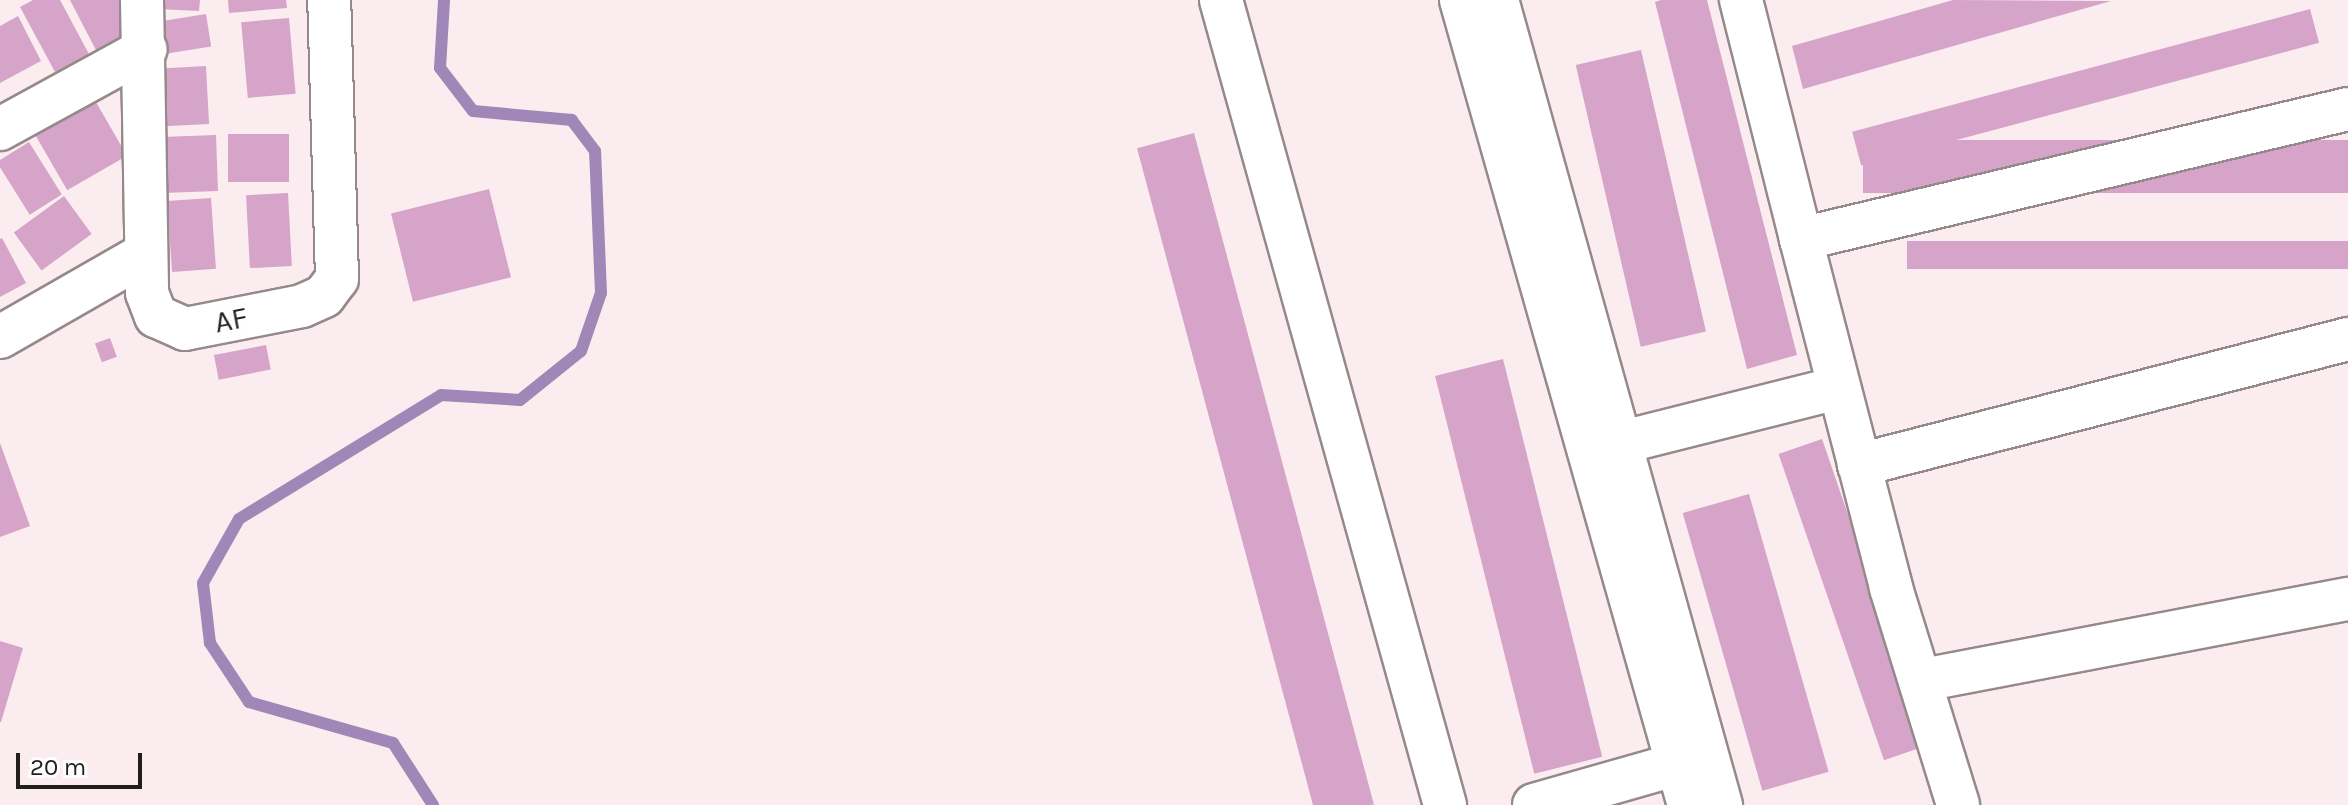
<!DOCTYPE html>
<html>
<head>
<meta charset="utf-8">
<style>
	body { margin:0 }
	#map { position:relative; width:2348px; height:805px; overflow:hidden; background:#fbedef; font-family:Karla,sans-serif }
	div>[style] { position:absolute }
	[style*='--x'] { left:calc(var(--x)*1px); top:calc(var(--y)*1px); width:calc(var(--w)*1px); rotate:calc(var(--a)*1deg) }
	.stream>* { height:12px; margin:-6px; padding:0 6px; transform-origin:6px; border-radius:6px; background:#a087b7 }
	.building>* { inset:0; background:#d6a4c8; transform-origin:0 0 }
	.roads { filter:drop-shadow(2px 0 #96898b) drop-shadow(-2px 0 #96898b) drop-shadow(0 2px #96898b) drop-shadow(0 -2px #96898b) }
	.street>* { height:42px; margin:-21px; padding:0 21px; transform-origin:21px; border-radius:21px; background:#fff }
	span { translate:-50% -50%; white-space:nowrap; text-align:center; line-height:1.15; -webkit-text-stroke:7px #fefefe; paint-order:stroke }
	.street-label { font-size:30px; color:#231e1e }
	.scale { position:absolute; left:16px; top:753px; width:126px; height:36px; box-sizing:border-box; border:4px solid #231e1e; border-top:0; padding-left:10px; font-size:24px; line-height:28px; white-space:nowrap; color:#231e1e; -webkit-text-stroke:6px #fefefe; paint-order:stroke }
</style>
</head>
<body>
<div id="map">
	<div class="stream">
		<div style="--x:433;--y:805;--w:74;--a:-122.8"></div>
		<div style="--x:393;--y:743;--w:150;--a:-164.1"></div>
		<div style="--x:249;--y:702;--w:71;--a:-123.5"></div>
		<div style="--x:210;--y:643;--w:60;--a:-96.7"></div>
		<div style="--x:203;--y:583;--w:73;--a:-60.6"></div>
		<div style="--x:239;--y:519;--w:237;--a:-31.5"></div>
		<div style="--x:441;--y:395;--w:79;--a:3.6"></div>
		<div style="--x:520;--y:400;--w:78;--a:-38.8"></div>
		<div style="--x:581;--y:351;--w:61;--a:-71"></div>
		<div style="--x:601;--y:293;--w:142;--a:-92.4"></div>
		<div style="--x:595;--y:151;--w:39;--a:-127"></div>
		<div style="--x:572;--y:120;--w:99;--a:-174.8"></div>
		<div style="--x:473;--y:111;--w:54;--a:-127.5"></div>
		<div style="--x:440;--y:68;--w:68;--a:-86.6"></div>
	</div>
	<div class="building">
		<div style="clip-path:polygon(33px 0,60px 0,89px 54px,55px 72px,20px 7px)"></div>
		<div style="clip-path:polygon(70px 0,128px 0,136px 30px,99px 56px)"></div>
		<div style="clip-path:polygon(159px 0,200px 0,199px 11px,158px 9px)"></div>
		<div style="clip-path:polygon(228px 0,286px 0,287px 8px,229px 13px)"></div>
		<div style="clip-path:polygon(1661px 0,1707px 0,1797px 355px,1747px 369px,1655px 2px)"></div>
		<div style="clip-path:polygon(1953px 0,2111px 1px,1803px 89px,1792px 46px)"></div>
		<div style="left:2310px;top:9px;width:35px;height:474px;rotate:75deg"></div>
		<div style="left:206px;top:14px;width:33px;height:46px;rotate:81deg"></div>
		<div style="clip-path:polygon(18px 16px,41px 61px,0 83px,0 26px)"></div>
		<div style="left:289px;top:18px;width:76px;height:48px;rotate:85deg"></div>
		<div style="left:1641px;top:50px;width:289px;height:67px;rotate:77deg"></div>
		<div style="left:206px;top:66px;width:58px;height:46px;rotate:87deg"></div>
		<div style="left:89px;top:90px;width:76px;height:69px;rotate:60deg"></div>
		<div style="left:1194px;top:133px;width:695px;height:59px;rotate:75deg"></div>
		<div style="left:228px;top:134px;width:61px;height:48px"></div>
		<div style="left:216px;top:135px;width:56px;height:62px;rotate:88deg"></div>
		<div style="left:2348px;top:140px;width:53px;height:485px;rotate:90deg"></div>
		<div style="left:29px;top:142px;width:62px;height:38px;rotate:58deg"></div>
		<div style="left:489px;top:189px;width:91px;height:101px;rotate:76deg"></div>
		<div style="left:288px;top:193px;width:73px;height:42px;rotate:87deg"></div>
		<div style="left:64px;top:196px;width:47px;height:62px;rotate:54deg"></div>
		<div style="left:211px;top:198px;width:71px;height:44px;rotate:86deg"></div>
		<div style="clip-path:polygon(2px 238px,26px 283px,0 297px,0 239px)"></div>
		<div style="left:2348px;top:241px;width:28px;height:441px;rotate:90deg"></div>
		<div style="left:110px;top:338px;width:20px;height:16px;rotate:70deg"></div>
		<div style="left:266px;top:345px;width:25px;height:53px;rotate:79deg"></div>
		<div style="left:1503px;top:359px;width:410px;height:70px;rotate:76deg"></div>
		<div style="left:1822px;top:439px;width:324px;height:46px;rotate:71deg"></div>
		<div style="clip-path:polygon(0 443px,30px 526px,0 537px)"></div>
		<div style="left:1749px;top:494px;width:289px;height:69px;rotate:74deg"></div>
		<div style="clip-path:polygon(0 641px,23px 648px,1px 722px,0 722px)"></div>
	</div>
	<div class="roads">
		<div class="street">
			<div style="--x:142;--y:0;--w:293;--a:89"></div>
			<div style="--x:147;--y:293;--w:25;--a:69"></div>
			<div style="--x:156;--y:316;--w:32;--a:24"></div>
			<div style="--x:185;--y:329;--w:119;--a:-11.1"></div>
			<div style="--x:302;--y:306;--w:24;--a:-24"></div>
			<div style="--x:324;--y:296;--w:21;--a:-53"></div>
			<div style="--x:337;--y:279;--w:279;--a:-91.6"></div>
			<div style="--x:1221;--y:0;--w:836;--a:74.45"></div>
			<div style="--x:1461;--y:0;--w:837;--a:74.19"></div>
			<div style="--x:1497;--y:0;--w:836;--a:74.45"></div>
			<div style="--x:1741;--y:0;--w:246;--a:75.9"></div>
			<div style="--x:1801;--y:239;--w:562;--a:-13.37"></div>
			<div style="--x:0;--y:129;--w:166;--a:-28.7"></div>
			<div style="--x:1801;--y:239;--w:360;--a:75.5"></div>
			<div style="--x:1891;--y:588;--w:227;--a:72.8"></div>
			<div style="--x:0;--y:337;--w:167;--a:-29.8"></div>
			<div style="--x:1595;--y:449;--w:251;--a:-14.1"></div>
			<div style="--x:1859;--y:465;--w:505;--a:-14.45"></div>
			<div style="--x:1923;--y:680;--w:433;--a:-10.8"></div>
			<div style="--x:1534;--y:805;--w:150;--a:-15.9"></div>
		</div>
	</div>
	<div class="street-label">
		<span style="left:231px;top:320px;rotate:-11deg">AF</span>
	</div>
	<div class="scale">20 m</div>
</div>
</body>
</html>
